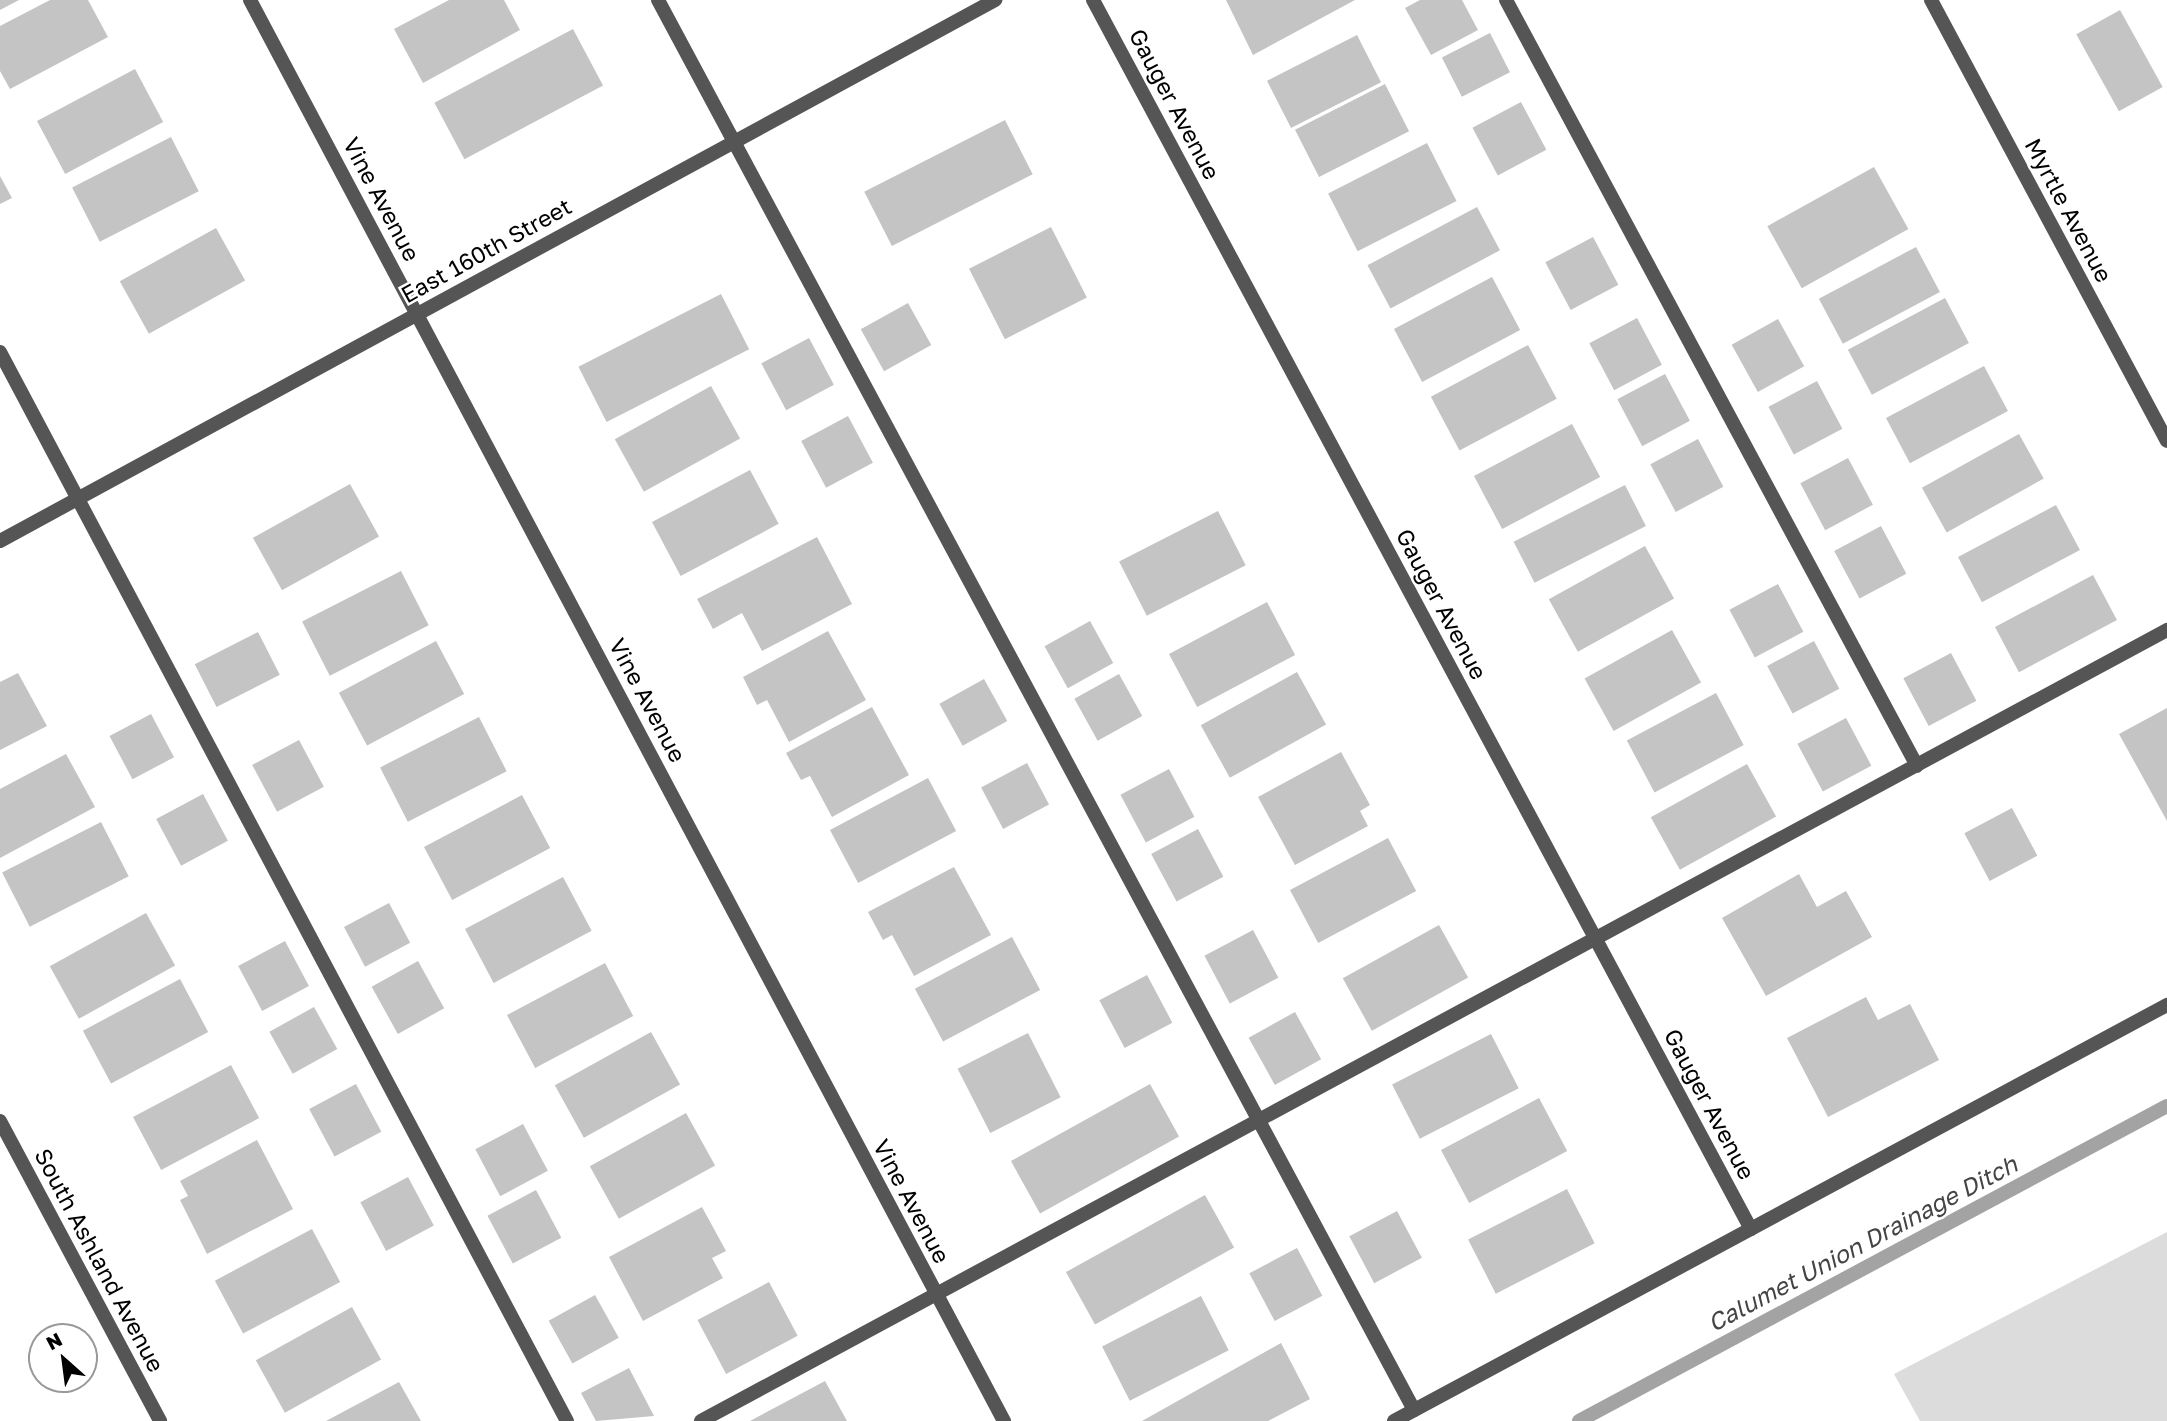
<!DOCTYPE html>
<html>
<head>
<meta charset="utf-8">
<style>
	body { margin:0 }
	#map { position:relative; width:2167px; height:1421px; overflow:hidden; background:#fff; font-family:"Golos Text",sans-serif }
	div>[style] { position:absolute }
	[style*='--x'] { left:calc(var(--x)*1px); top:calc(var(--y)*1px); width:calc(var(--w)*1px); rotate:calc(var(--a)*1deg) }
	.green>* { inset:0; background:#dcdcdc }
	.stream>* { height:14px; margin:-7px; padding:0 7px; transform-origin:7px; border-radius:7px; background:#a3a3a3 }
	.building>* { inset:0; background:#c4c4c4; transform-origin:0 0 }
	.service>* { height:14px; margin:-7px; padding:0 7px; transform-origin:7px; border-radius:7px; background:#555 }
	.minor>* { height:14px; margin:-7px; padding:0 7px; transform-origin:7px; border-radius:7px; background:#555 }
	span { translate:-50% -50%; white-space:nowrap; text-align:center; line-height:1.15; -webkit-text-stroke:5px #fff; paint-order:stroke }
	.street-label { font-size:23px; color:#000 }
	.water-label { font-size:24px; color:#444; font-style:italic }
	.north { position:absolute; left:28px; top:1323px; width:70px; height:70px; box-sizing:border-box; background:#fff; border:2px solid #999; border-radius:50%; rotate:332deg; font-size:19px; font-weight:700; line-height:28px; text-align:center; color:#000 }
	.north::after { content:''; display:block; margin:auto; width:24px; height:32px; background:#000; clip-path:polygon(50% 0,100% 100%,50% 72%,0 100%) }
</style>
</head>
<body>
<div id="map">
	<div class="green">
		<div style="clip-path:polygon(2167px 1232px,2167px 1421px,1920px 1421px,1894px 1374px)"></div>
	</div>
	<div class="stream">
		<div style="--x:1579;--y:1421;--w:667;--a:-28.18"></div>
	</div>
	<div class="building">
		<div style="clip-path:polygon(0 0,19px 0,0 10px)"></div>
		<div style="clip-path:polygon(50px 0,88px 0,108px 37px,10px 89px,0 71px,0 26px)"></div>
		<div style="clip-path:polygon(449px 0,504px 0,520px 30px,423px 83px,394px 29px)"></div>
		<div style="clip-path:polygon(1226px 0,1355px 0,1253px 55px)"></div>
		<div style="clip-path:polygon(1420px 0,1462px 0,1478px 30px,1431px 55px,1405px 8px)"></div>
		<div style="left:2120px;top:10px;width:88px;height:50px;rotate:61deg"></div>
		<div style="left:573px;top:29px;width:64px;height:157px;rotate:62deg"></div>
		<div style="left:1490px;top:33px;width:44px;height:54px;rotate:63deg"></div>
		<div style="left:1357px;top:35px;width:53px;height:101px;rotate:63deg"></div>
		<div style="left:135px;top:69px;width:60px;height:111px;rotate:62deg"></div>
		<div style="left:1385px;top:84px;width:53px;height:101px;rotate:63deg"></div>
		<div style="left:1521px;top:102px;width:54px;height:55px;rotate:62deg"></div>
		<div style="left:1005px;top:120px;width:61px;height:158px;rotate:63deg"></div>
		<div style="left:171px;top:137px;width:61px;height:111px;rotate:63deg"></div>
		<div style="left:1427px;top:143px;width:65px;height:111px;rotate:63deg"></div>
		<div style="left:1874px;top:167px;width:71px;height:122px;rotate:61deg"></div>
		<div style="clip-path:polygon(0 176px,12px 198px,0 204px)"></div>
		<div style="left:1477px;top:207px;width:49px;height:124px;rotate:62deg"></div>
		<div style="left:1051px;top:227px;width:79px;height:92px;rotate:63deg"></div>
		<div style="left:216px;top:228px;width:60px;height:110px;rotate:61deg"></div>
		<div style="left:1593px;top:237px;width:54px;height:54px;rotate:62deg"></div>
		<div style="left:1916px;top:247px;width:51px;height:110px;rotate:62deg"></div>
		<div style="left:1492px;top:277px;width:60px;height:111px;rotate:62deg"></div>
		<div style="left:721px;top:294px;width:62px;height:160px;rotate:63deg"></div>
		<div style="left:1945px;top:298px;width:51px;height:110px;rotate:62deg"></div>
		<div style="left:908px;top:303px;width:48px;height:54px;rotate:61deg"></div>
		<div style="left:1637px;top:318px;width:53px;height:54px;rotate:62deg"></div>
		<div style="left:1778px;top:319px;width:54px;height:53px;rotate:61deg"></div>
		<div style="left:809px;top:338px;width:53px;height:54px;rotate:62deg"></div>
		<div style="left:1528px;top:345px;width:61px;height:110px;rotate:62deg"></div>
		<div style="left:1984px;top:366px;width:51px;height:111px;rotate:62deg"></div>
		<div style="left:1665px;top:374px;width:53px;height:54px;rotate:62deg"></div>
		<div style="left:1817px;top:381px;width:54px;height:55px;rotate:62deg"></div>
		<div style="left:711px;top:386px;width:60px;height:110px;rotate:61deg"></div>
		<div style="left:848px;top:416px;width:53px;height:53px;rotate:62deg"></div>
		<div style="left:1572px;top:424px;width:60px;height:111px;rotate:62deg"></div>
		<div style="left:2019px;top:434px;width:51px;height:111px;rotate:61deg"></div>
		<div style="left:1698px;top:439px;width:54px;height:54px;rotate:62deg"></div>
		<div style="left:1848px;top:458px;width:53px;height:54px;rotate:62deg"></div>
		<div style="left:750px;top:470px;width:61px;height:111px;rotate:62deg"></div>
		<div style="left:350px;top:484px;width:60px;height:111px;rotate:61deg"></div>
		<div style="left:1625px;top:485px;width:46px;height:125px;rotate:63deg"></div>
		<div style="left:2056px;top:505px;width:51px;height:111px;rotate:62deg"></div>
		<div style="left:1218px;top:511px;width:61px;height:111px;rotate:63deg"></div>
		<div style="left:1881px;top:526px;width:54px;height:53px;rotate:62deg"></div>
		<div style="clip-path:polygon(817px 537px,852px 604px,762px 651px,742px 613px,713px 629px,697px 599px)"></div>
		<div style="left:1645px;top:546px;width:60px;height:110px;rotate:61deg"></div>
		<div style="left:401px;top:571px;width:61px;height:111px;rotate:63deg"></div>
		<div style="left:2093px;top:575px;width:51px;height:111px;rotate:62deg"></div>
		<div style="left:1778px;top:584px;width:54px;height:55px;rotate:62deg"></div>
		<div style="left:1267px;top:602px;width:60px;height:111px;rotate:62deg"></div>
		<div style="left:1090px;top:621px;width:48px;height:52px;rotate:61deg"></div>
		<div style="left:1672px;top:630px;width:60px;height:100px;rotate:61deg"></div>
		<div style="clip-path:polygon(828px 631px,866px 700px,789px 742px,767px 700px,757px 705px,743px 677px)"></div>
		<div style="left:258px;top:632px;width:48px;height:71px;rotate:63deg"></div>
		<div style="left:436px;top:641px;width:60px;height:110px;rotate:62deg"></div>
		<div style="left:1814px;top:641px;width:54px;height:53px;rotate:62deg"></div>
		<div style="left:1951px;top:653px;width:54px;height:54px;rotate:62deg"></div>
		<div style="left:1297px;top:672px;width:60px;height:110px;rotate:61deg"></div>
		<div style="clip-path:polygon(18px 673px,47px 726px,0 750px,0 682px)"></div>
		<div style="left:1119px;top:674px;width:48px;height:51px;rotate:61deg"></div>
		<div style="left:984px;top:679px;width:48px;height:51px;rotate:61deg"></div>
		<div style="left:1716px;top:693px;width:59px;height:101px;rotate:62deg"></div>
		<div style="clip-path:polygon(872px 707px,909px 775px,832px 817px,810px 776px,801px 780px,786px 753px)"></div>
		<div style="clip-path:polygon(2167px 708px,2167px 821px,2119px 734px)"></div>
		<div style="left:151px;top:714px;width:49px;height:47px;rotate:62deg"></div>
		<div style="left:479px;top:717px;width:61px;height:111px;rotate:63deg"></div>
		<div style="left:1846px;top:718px;width:54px;height:55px;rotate:62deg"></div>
		<div style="left:299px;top:740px;width:53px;height:53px;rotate:62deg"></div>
		<div style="clip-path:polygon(1341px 752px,1370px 805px,1360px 811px,1368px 826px,1295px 865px,1258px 797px)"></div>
		<div style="clip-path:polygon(66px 754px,95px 807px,0 858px,0 789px)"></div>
		<div style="left:1027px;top:763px;width:47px;height:52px;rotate:62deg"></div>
		<div style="left:1747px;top:764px;width:60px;height:110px;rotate:61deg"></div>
		<div style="left:1169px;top:769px;width:54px;height:55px;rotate:62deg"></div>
		<div style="left:928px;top:778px;width:60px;height:111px;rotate:62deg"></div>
		<div style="left:203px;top:794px;width:53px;height:53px;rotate:62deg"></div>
		<div style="left:522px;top:795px;width:60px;height:111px;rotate:62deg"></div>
		<div style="left:2012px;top:808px;width:54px;height:54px;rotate:62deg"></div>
		<div style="left:101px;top:822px;width:61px;height:111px;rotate:63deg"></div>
		<div style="left:1198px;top:829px;width:54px;height:53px;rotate:62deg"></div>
		<div style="left:1388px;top:838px;width:60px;height:111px;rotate:62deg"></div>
		<div style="clip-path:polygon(954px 867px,991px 935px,914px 976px,892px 935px,883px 940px,868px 912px)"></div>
		<div style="clip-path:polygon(1799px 874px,1817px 907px,1846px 891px,1872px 937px,1766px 996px,1722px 918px)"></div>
		<div style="left:563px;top:877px;width:61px;height:111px;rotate:62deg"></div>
		<div style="left:389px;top:903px;width:45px;height:51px;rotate:62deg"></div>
		<div style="left:146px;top:913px;width:60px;height:110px;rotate:61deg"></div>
		<div style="left:1439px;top:925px;width:60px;height:110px;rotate:61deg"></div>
		<div style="left:1253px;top:930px;width:54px;height:55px;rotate:62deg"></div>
		<div style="left:1012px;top:937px;width:60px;height:110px;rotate:62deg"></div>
		<div style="left:285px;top:941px;width:51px;height:53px;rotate:62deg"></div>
		<div style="left:418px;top:961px;width:54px;height:53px;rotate:61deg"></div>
		<div style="left:605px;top:963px;width:60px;height:111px;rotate:62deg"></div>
		<div style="left:1147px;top:975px;width:54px;height:54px;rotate:62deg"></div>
		<div style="left:180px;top:979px;width:60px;height:110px;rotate:62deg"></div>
		<div style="clip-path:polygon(1866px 997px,1878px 1020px,1910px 1004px,1939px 1060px,1828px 1117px,1787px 1038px)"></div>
		<div style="left:314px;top:1007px;width:48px;height:51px;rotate:61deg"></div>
		<div style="left:1295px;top:1012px;width:54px;height:53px;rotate:61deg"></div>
		<div style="left:651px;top:1032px;width:60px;height:110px;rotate:61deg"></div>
		<div style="left:1028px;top:1033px;width:72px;height:79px;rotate:63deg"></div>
		<div style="left:1491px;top:1034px;width:61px;height:111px;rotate:63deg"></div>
		<div style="left:231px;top:1065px;width:60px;height:111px;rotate:62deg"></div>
		<div style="left:356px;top:1084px;width:54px;height:53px;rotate:62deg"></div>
		<div style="left:1150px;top:1084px;width:60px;height:159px;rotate:61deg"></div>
		<div style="left:1539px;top:1098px;width:60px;height:111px;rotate:62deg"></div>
		<div style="left:686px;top:1113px;width:60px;height:110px;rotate:61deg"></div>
		<div style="left:523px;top:1124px;width:53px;height:54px;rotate:62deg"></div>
		<div style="clip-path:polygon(257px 1140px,293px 1209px,207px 1254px,180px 1200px,188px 1196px,180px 1181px)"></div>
		<div style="left:408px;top:1177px;width:55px;height:54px;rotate:62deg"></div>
		<div style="left:1567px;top:1189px;width:61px;height:111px;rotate:63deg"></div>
		<div style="left:536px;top:1190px;width:54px;height:55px;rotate:62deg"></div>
		<div style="left:1205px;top:1195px;width:60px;height:159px;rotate:61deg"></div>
		<div style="clip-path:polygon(702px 1207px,726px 1251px,712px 1258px,723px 1278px,643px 1321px,609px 1257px)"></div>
		<div style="left:1397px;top:1211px;width:53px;height:54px;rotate:62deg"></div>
		<div style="left:312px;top:1229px;width:60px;height:110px;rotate:62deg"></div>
		<div style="left:1297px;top:1248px;width:54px;height:54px;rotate:62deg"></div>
		<div style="left:769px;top:1282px;width:61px;height:81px;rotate:62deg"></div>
		<div style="left:595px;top:1295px;width:49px;height:53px;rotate:61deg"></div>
		<div style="left:1201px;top:1296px;width:61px;height:111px;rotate:63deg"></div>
		<div style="left:352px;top:1307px;width:60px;height:110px;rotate:61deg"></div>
		<div style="clip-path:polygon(1281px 1343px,1310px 1399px,1268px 1421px,1142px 1421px)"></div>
		<div style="clip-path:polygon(629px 1368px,654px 1416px,596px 1421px,581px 1393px)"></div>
		<div style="clip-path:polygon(825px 1381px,847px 1421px,750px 1421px)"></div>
		<div style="clip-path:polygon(399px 1382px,421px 1421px,326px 1421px)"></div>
	</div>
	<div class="service">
		<div style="--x:658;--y:0;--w:1600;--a:61.8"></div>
		<div style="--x:1506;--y:0;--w:869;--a:61.78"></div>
		<div style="--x:0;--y:352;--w:1210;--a:62.06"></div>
		<div style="--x:701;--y:1421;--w:1666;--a:-28.35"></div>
		<div style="--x:1394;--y:1421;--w:878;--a:-28.29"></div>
	</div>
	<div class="minor">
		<div style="--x:250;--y:0;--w:1609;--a:62.05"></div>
		<div style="--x:1093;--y:0;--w:1394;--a:61.84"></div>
		<div style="--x:1931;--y:0;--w:500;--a:61.85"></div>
		<div style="--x:0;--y:541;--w:1133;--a:-28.53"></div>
		<div style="--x:0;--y:1121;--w:340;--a:61.9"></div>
	</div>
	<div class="street-label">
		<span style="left:1175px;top:104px;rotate:62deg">Gauger Avenue</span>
		<span style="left:382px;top:199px;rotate:62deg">Vine Avenue</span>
		<span style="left:2069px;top:210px;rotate:62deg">Myrtle Avenue</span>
		<span style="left:486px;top:250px;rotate:-29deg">East 160th Street</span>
		<span style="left:1442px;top:604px;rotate:62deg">Gauger Avenue</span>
		<span style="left:648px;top:700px;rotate:62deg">Vine Avenue</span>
		<span style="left:1710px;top:1104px;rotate:62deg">Gauger Avenue</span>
		<span style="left:912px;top:1201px;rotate:62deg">Vine Avenue</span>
		<span style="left:100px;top:1260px;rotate:62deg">South Ashland Avenue</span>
	</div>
	<div class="water-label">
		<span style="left:1862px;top:1243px;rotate:-28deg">Calumet Union Drainage Ditch</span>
	</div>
	<div class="north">N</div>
</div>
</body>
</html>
